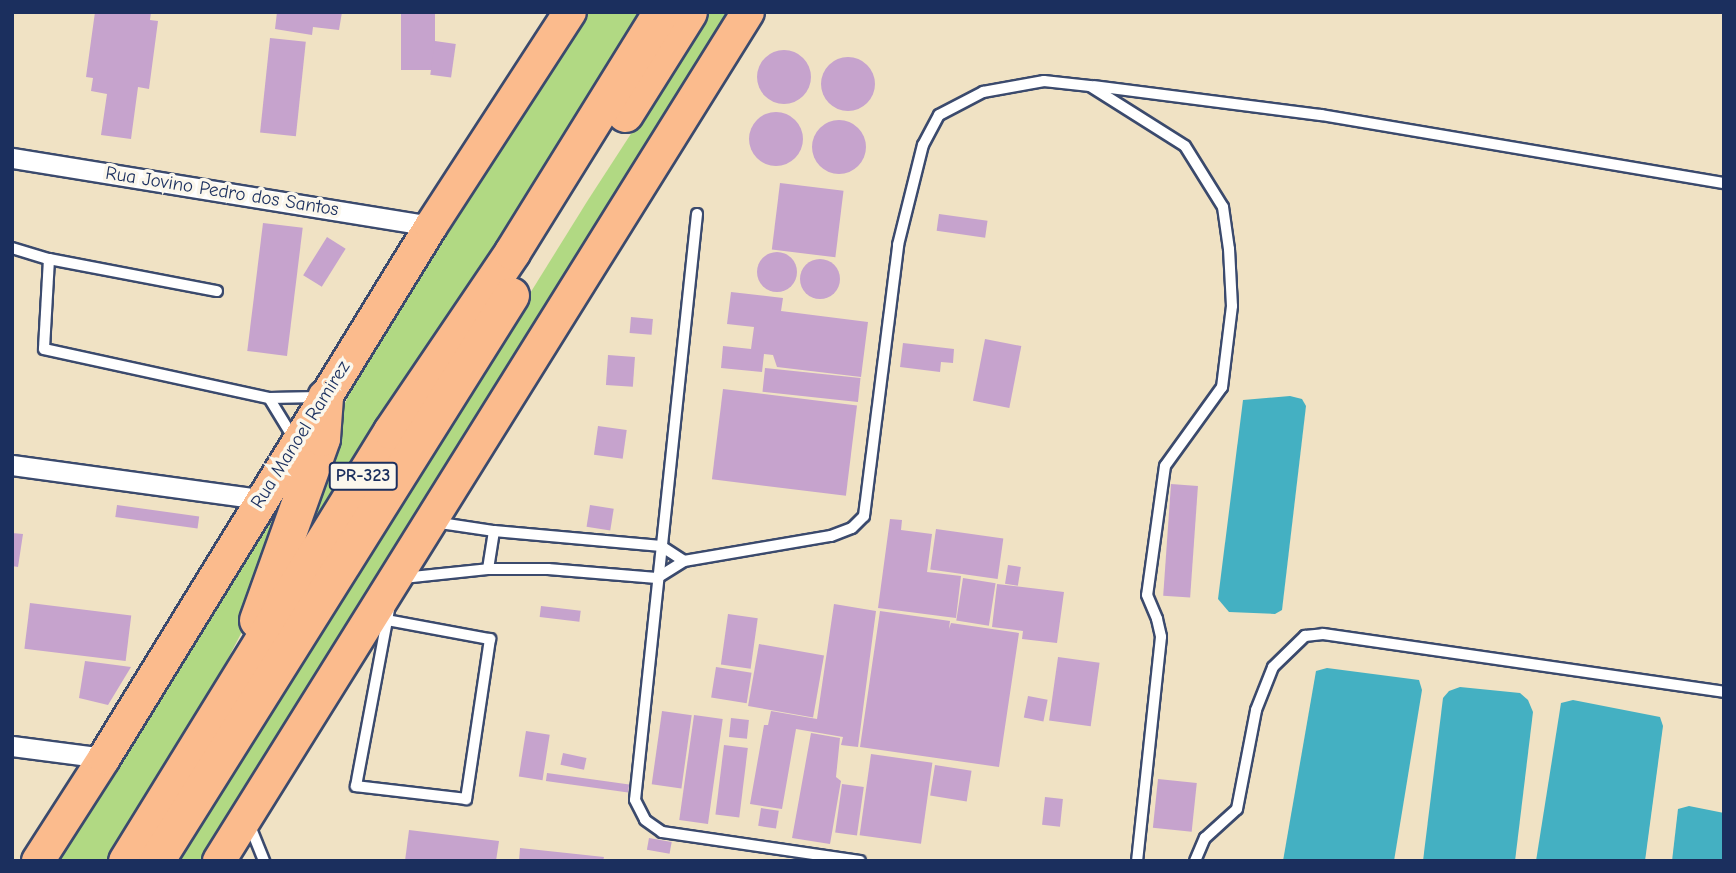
<!DOCTYPE html>
<html>
<head>
<meta charset="utf-8">
<style>
	body { margin:0 }
	#map { position:relative; width:1736px; height:873px; overflow:hidden; background:#f0e2c4; font-family:"Comic Neue",sans-serif }
	div>[style] { position:absolute }
	[style*='--x'] { left:calc(var(--x)*1px); top:calc(var(--y)*1px); width:calc(var(--w)*1px); rotate:calc(var(--a)*1deg) }
	.green>* { inset:0; background:#b1d983 }
	.water>* { inset:0; background:#44b0c2 }
	.building>* { inset:0; background:#c6a3cd; transform-origin:0 0 }
	.round { border-radius:50% }
	.roads { filter:drop-shadow(2px 0 #3b4a6d) drop-shadow(-2px 0 #3b4a6d) drop-shadow(0 2px #3b4a6d) drop-shadow(0 -2px #3b4a6d) }
	.lane>* { height:10px; margin:-5px; padding:0 5px; transform-origin:5px; border-radius:5px; background:#fff }
	.street>* { height:19px; margin:-9.5px; padding:0 9.5px; transform-origin:9.5px; border-radius:9.5px; background:#fff }
	.primary>* { height:32px; margin:-16px; padding:0 16px; transform-origin:16px; border-radius:16px; background:#fbbb8d }
	.highway>* { height:35px; margin:-17.5px; padding:0 17.5px; transform-origin:17.5px; border-radius:17.5px; background:#fbbb8d }
	span { translate:-50% -50%; white-space:nowrap; text-align:center; line-height:1.15; -webkit-text-stroke:7px #fbf7ec; paint-order:stroke }
	.shield-label span { padding:2px 5px; background:#fbf7ec; border:2px solid; border-radius:5px; -webkit-text-stroke-width:0 }
	.shield-label { font-size:18px; color:#1b2f5e; font-weight:700 }
	.street-label { font-size:19px; color:#1b2f5e }
	.frame { position:absolute; inset:0; border:14px solid #1b2f5e; pointer-events:none }
</style>
</head>
<body>
<div id="map">
	<div class="green">
		<div style="clip-path:polygon(584px 12px,642px 12px,288px 578px,330px 437px,354px 383px)"></div>
		<div style="clip-path:polygon(710px 12px,732px 12px,203px 861px,177px 861px,588px 200px)"></div>
		<div style="clip-path:polygon(287px 490px,245px 626px,190px 731px,108px 861px,58px 861px)"></div>
	</div>
	<div class="water">
		<div style="clip-path:polygon(1290px 396px,1302px 399px,1306px 406px,1282px 610px,1275px 614px,1229px 612px,1218px 599px,1243px 400px)"></div>
		<div style="clip-path:polygon(1327px 668px,1419px 680px,1422px 690px,1394px 861px,1283px 861px,1316px 671px)"></div>
		<div style="clip-path:polygon(1460px 687px,1520px 693px,1528px 700px,1533px 712px,1515px 861px,1423px 861px,1443px 698px,1449px 691px)"></div>
		<div style="clip-path:polygon(1573px 700px,1660px 717px,1663px 726px,1645px 861px,1536px 861px,1561px 703px)"></div>
		<div style="clip-path:polygon(1689px 806px,1724px 813px,1724px 861px,1672px 861px,1678px 809px)"></div>
	</div>
	<div class="building">
		<div style="clip-path:polygon(95px 12px,151px 12px,150px 20px,158px 21px,149px 89px,138px 87px,131px 139px,101px 135px,107px 94px,91px 91px,93px 78px,86px 77px)"></div>
		<div style="clip-path:polygon(277px 12px,342px 12px,339px 30px,313px 27px,312px 35px,275px 29px)"></div>
		<div style="left:401px;top:12px;width:34px;height:58px"></div>
		<div style="left:270px;top:38px;width:36px;height:95px;rotate:6deg"></div>
		<div style="left:435px;top:41px;width:21px;height:34px;rotate:8deg"></div>
		<div class="round" style="left:757px;top:50px;width:54px;height:54px"></div>
		<div class="round" style="left:821px;top:57px;width:54px;height:54px"></div>
		<div class="round" style="left:749px;top:112px;width:54px;height:54px"></div>
		<div class="round" style="left:812px;top:120px;width:54px;height:54px"></div>
		<div style="left:780px;top:183px;width:64px;height:67px;rotate:7deg"></div>
		<div style="left:939px;top:214px;width:49px;height:17px;rotate:8deg"></div>
		<div style="left:263px;top:223px;width:40px;height:129px;rotate:7deg"></div>
		<div style="left:327px;top:237px;width:22px;height:45px;rotate:32deg"></div>
		<div class="round" style="left:757px;top:252px;width:40px;height:40px"></div>
		<div class="round" style="left:800px;top:259px;width:40px;height:40px"></div>
		<div style="clip-path:polygon(731px 292px,783px 298px,781px 311px,868px 322px,861px 377px,777px 367px,773px 355px,764px 354px,762px 372px,721px 368px,723px 346px,751px 349px,754px 327px,727px 324px)"></div>
		<div style="left:631px;top:317px;width:22px;height:16px;rotate:5deg"></div>
		<div style="left:985px;top:339px;width:37px;height:63px;rotate:11deg"></div>
		<div style="clip-path:polygon(903px 343px,954px 349px,953px 363px,941px 362px,940px 372px,900px 367px)"></div>
		<div style="left:608px;top:355px;width:27px;height:30px;rotate:4deg"></div>
		<div style="left:765px;top:368px;width:96px;height:24px;rotate:6deg"></div>
		<div style="left:723px;top:389px;width:135px;height:91px;rotate:7deg"></div>
		<div style="left:598px;top:426px;width:29px;height:29px;rotate:8deg"></div>
		<div style="left:1171px;top:484px;width:27px;height:112px;rotate:4deg"></div>
		<div style="left:117px;top:505px;width:83px;height:12px;rotate:8deg"></div>
		<div style="left:590px;top:505px;width:24px;height:22px;rotate:9deg"></div>
		<div style="clip-path:polygon(890px 519px,902px 520px,901px 530px,932px 534px,927px 572px,961px 576px,956px 618px,878px 608px)"></div>
		<div style="left:936px;top:529px;width:68px;height:41px;rotate:8deg"></div>
		<div style="clip-path:polygon(12px 533px,23px 534px,18px 567px,12px 566px)"></div>
		<div style="left:1008px;top:565px;width:13px;height:19px;rotate:9deg"></div>
		<div style="left:963px;top:578px;width:33px;height:43px;rotate:9deg"></div>
		<div style="clip-path:polygon(997px 584px,1064px 592px,1057px 643px,1022px 639px,1023px 631px,992px 627px)"></div>
		<div style="left:30px;top:603px;width:102px;height:46px;rotate:7deg"></div>
		<div style="clip-path:polygon(834px 604px,876px 611px,858px 747px,841px 745px,843px 737px,796px 729px,782px 809px,750px 804px,764px 725px,768px 725px,771px 711px,817px 719px)"></div>
		<div style="left:541px;top:606px;width:40px;height:11px;rotate:7deg"></div>
		<div style="clip-path:polygon(880px 611px,950px 621px,949px 629px,951px 623px,1019px 633px,999px 767px,860px 747px)"></div>
		<div style="left:728px;top:614px;width:30px;height:51px;rotate:8deg"></div>
		<div style="left:759px;top:644px;width:66px;height:63px;rotate:10deg"></div>
		<div style="left:1058px;top:657px;width:42px;height:64px;rotate:8deg"></div>
		<div style="clip-path:polygon(85px 661px,131px 667px,108px 705px,79px 698px)"></div>
		<div style="left:716px;top:667px;width:36px;height:31px;rotate:9deg"></div>
		<div style="left:1028px;top:696px;width:20px;height:22px;rotate:11deg"></div>
		<div style="left:662px;top:711px;width:30px;height:74px;rotate:8deg"></div>
		<div style="left:694px;top:715px;width:29px;height:106px;rotate:8deg"></div>
		<div style="left:731px;top:718px;width:18px;height:19px;rotate:6deg"></div>
		<div style="left:526px;top:731px;width:24px;height:46px;rotate:9deg"></div>
		<div style="clip-path:polygon(811px 733px,840px 738px,836px 777px,841px 781px,830px 844px,792px 838px)"></div>
		<div style="left:724px;top:745px;width:24px;height:70px;rotate:7deg"></div>
		<div style="left:563px;top:753px;width:24px;height:12px;rotate:12deg"></div>
		<div style="left:871px;top:754px;width:62px;height:82px;rotate:8deg"></div>
		<div style="left:935px;top:765px;width:37px;height:31px;rotate:9deg"></div>
		<div style="left:547px;top:773px;width:83px;height:8px;rotate:8deg"></div>
		<div style="left:1158px;top:779px;width:39px;height:49px;rotate:6deg"></div>
		<div style="left:842px;top:784px;width:22px;height:49px;rotate:8deg"></div>
		<div style="left:1045px;top:797px;width:18px;height:28px;rotate:6deg"></div>
		<div style="left:761px;top:808px;width:18px;height:18px;rotate:9deg"></div>
		<div style="clip-path:polygon(409px 830px,499px 841px,496px 861px,405px 861px)"></div>
		<div style="left:649px;top:838px;width:23px;height:12px;rotate:10deg"></div>
		<div style="clip-path:polygon(520px 848px,604px 857px,603px 861px,519px 861px)"></div>
	</div>
	<div class="roads">
		<div class="lane">
			<div style="--x:1094;--y:86;--w:229;--a:7.3"></div>
			<div style="--x:1321;--y:115;--w:409;--a:9.6"></div>
			<div style="--x:697;--y:214;--w:589;--a:96.04"></div>
			<div style="--x:635;--y:800;--w:22;--a:63"></div>
			<div style="--x:645;--y:820;--w:21;--a:35"></div>
			<div style="--x:662;--y:832;--w:200;--a:8.3"></div>
			<div style="--x:12;--y:248;--w:39;--a:17"></div>
			<div style="--x:49;--y:259;--w:171;--a:10.8"></div>
			<div style="--x:49;--y:259;--w:90;--a:93.2"></div>
			<div style="--x:44;--y:349;--w:230;--a:12.3"></div>
			<div style="--x:269;--y:398;--w:50;--a:-1.1"></div>
			<div style="--x:269;--y:398;--w:48;--a:58.6"></div>
			<div style="--x:439;--y:518;--w:10;--a:37"></div>
			<div style="--x:447;--y:524;--w:48;--a:8.5"></div>
			<div style="--x:494;--y:531;--w:168;--a:5.1"></div>
			<div style="--x:661;--y:546;--w:27;--a:33"></div>
			<div style="--x:488;--y:569;--w:38;--a:-81"></div>
			<div style="--x:403;--y:578;--w:85;--a:-6"></div>
			<div style="--x:488;--y:569;--w:60;--a:0"></div>
			<div style="--x:548;--y:569;--w:109;--a:4.7"></div>
			<div style="--x:657;--y:578;--w:32;--a:-32"></div>
			<div style="--x:684;--y:561;--w:149;--a:-9.7"></div>
			<div style="--x:831;--y:536;--w:22;--a:-21"></div>
			<div style="--x:852;--y:528;--w:17;--a:-45"></div>
			<div style="--x:864;--y:516;--w:273;--a:-82.8"></div>
			<div style="--x:898;--y:245;--w:103;--a:-76"></div>
			<div style="--x:923;--y:145;--w:34;--a:-62"></div>
			<div style="--x:939;--y:115;--w:50;--a:-27.6"></div>
			<div style="--x:983;--y:92;--w:62;--a:-10.2"></div>
			<div style="--x:1044;--y:81;--w:46;--a:6.2"></div>
			<div style="--x:1090;--y:86;--w:112;--a:32.3"></div>
			<div style="--x:1185;--y:146;--w:72;--a:58.1"></div>
			<div style="--x:1223;--y:207;--w:42;--a:81.9"></div>
			<div style="--x:1229;--y:249;--w:57;--a:87"></div>
			<div style="--x:1232;--y:306;--w:82;--a:97"></div>
			<div style="--x:1222;--y:387;--w:97;--a:125.8"></div>
			<div style="--x:1165;--y:466;--w:130;--a:97.9"></div>
			<div style="--x:1147;--y:595;--w:26;--a:67"></div>
			<div style="--x:1157;--y:619;--w:18;--a:77"></div>
			<div style="--x:1161;--y:637;--w:225;--a:96.1"></div>
			<div style="--x:387;--y:620;--w:105;--a:10.5"></div>
			<div style="--x:490;--y:639;--w:162;--a:98.5"></div>
			<div style="--x:466;--y:799;--w:111;--a:-173.3"></div>
			<div style="--x:356;--y:786;--w:180;--a:-79.4"></div>
			<div style="--x:250;--y:826;--w:38;--a:68"></div>
			<div style="--x:1195;--y:861;--w:25;--a:-67"></div>
			<div style="--x:1205;--y:838;--w:43;--a:-42.2"></div>
			<div style="--x:1237;--y:809;--w:101;--a:-79.1"></div>
			<div style="--x:1256;--y:710;--w:46;--a:-68.4"></div>
			<div style="--x:1273;--y:667;--w:45;--a:-44.1"></div>
			<div style="--x:1305;--y:636;--w:18;--a:-6"></div>
			<div style="--x:1323;--y:634;--w:405;--a:8.2"></div>
		</div>
		<div class="street">
			<div style="--x:12;--y:158;--w:424;--a:9.2"></div>
			<div style="--x:12;--y:465;--w:251;--a:7.8"></div>
			<div style="--x:12;--y:746;--w:93;--a:7.4"></div>
		</div>
		<div class="primary">
			<div style="--x:38;--y:861;--w:122;--a:-57.3"></div>
			<div style="--x:104;--y:758;--w:624;--a:-58.42"></div>
			<div style="--x:431;--y:226;--w:255;--a:-57"></div>
			<div style="--x:219;--y:861;--w:1000;--a:-58.07"></div>
		</div>
		<div class="highway">
			<div style="--x:625;--y:114;--w:120;--a:-57.9"></div>
			<div style="--x:257;--y:620;--w:193;--a:-70.3"></div>
			<div style="--x:322;--y:438;--w:41;--a:-85.8"></div>
			<div style="--x:126;--y:861;--w:505;--a:-58.36"></div>
			<div style="--x:391;--y:431;--w:216;--a:-55.9"></div>
			<div style="--x:512;--y:252;--w:282;--a:-58.2"></div>
			<div style="--x:156;--y:861;--w:668;--a:-57.9"></div>
		</div>
	</div>
	<div class="shield-label">
		<span style="left:363px;top:476px">PR-323</span>
	</div>
	<div class="street-label">
		<span style="left:222px;top:192px;rotate:9deg">Rua Jovino Pedro dos Santos</span>
		<span style="left:301px;top:435px;rotate:-58deg">Rua Manoel Ramirez</span>
	</div>
	<div class="frame"></div>
</div>
</body>
</html>
